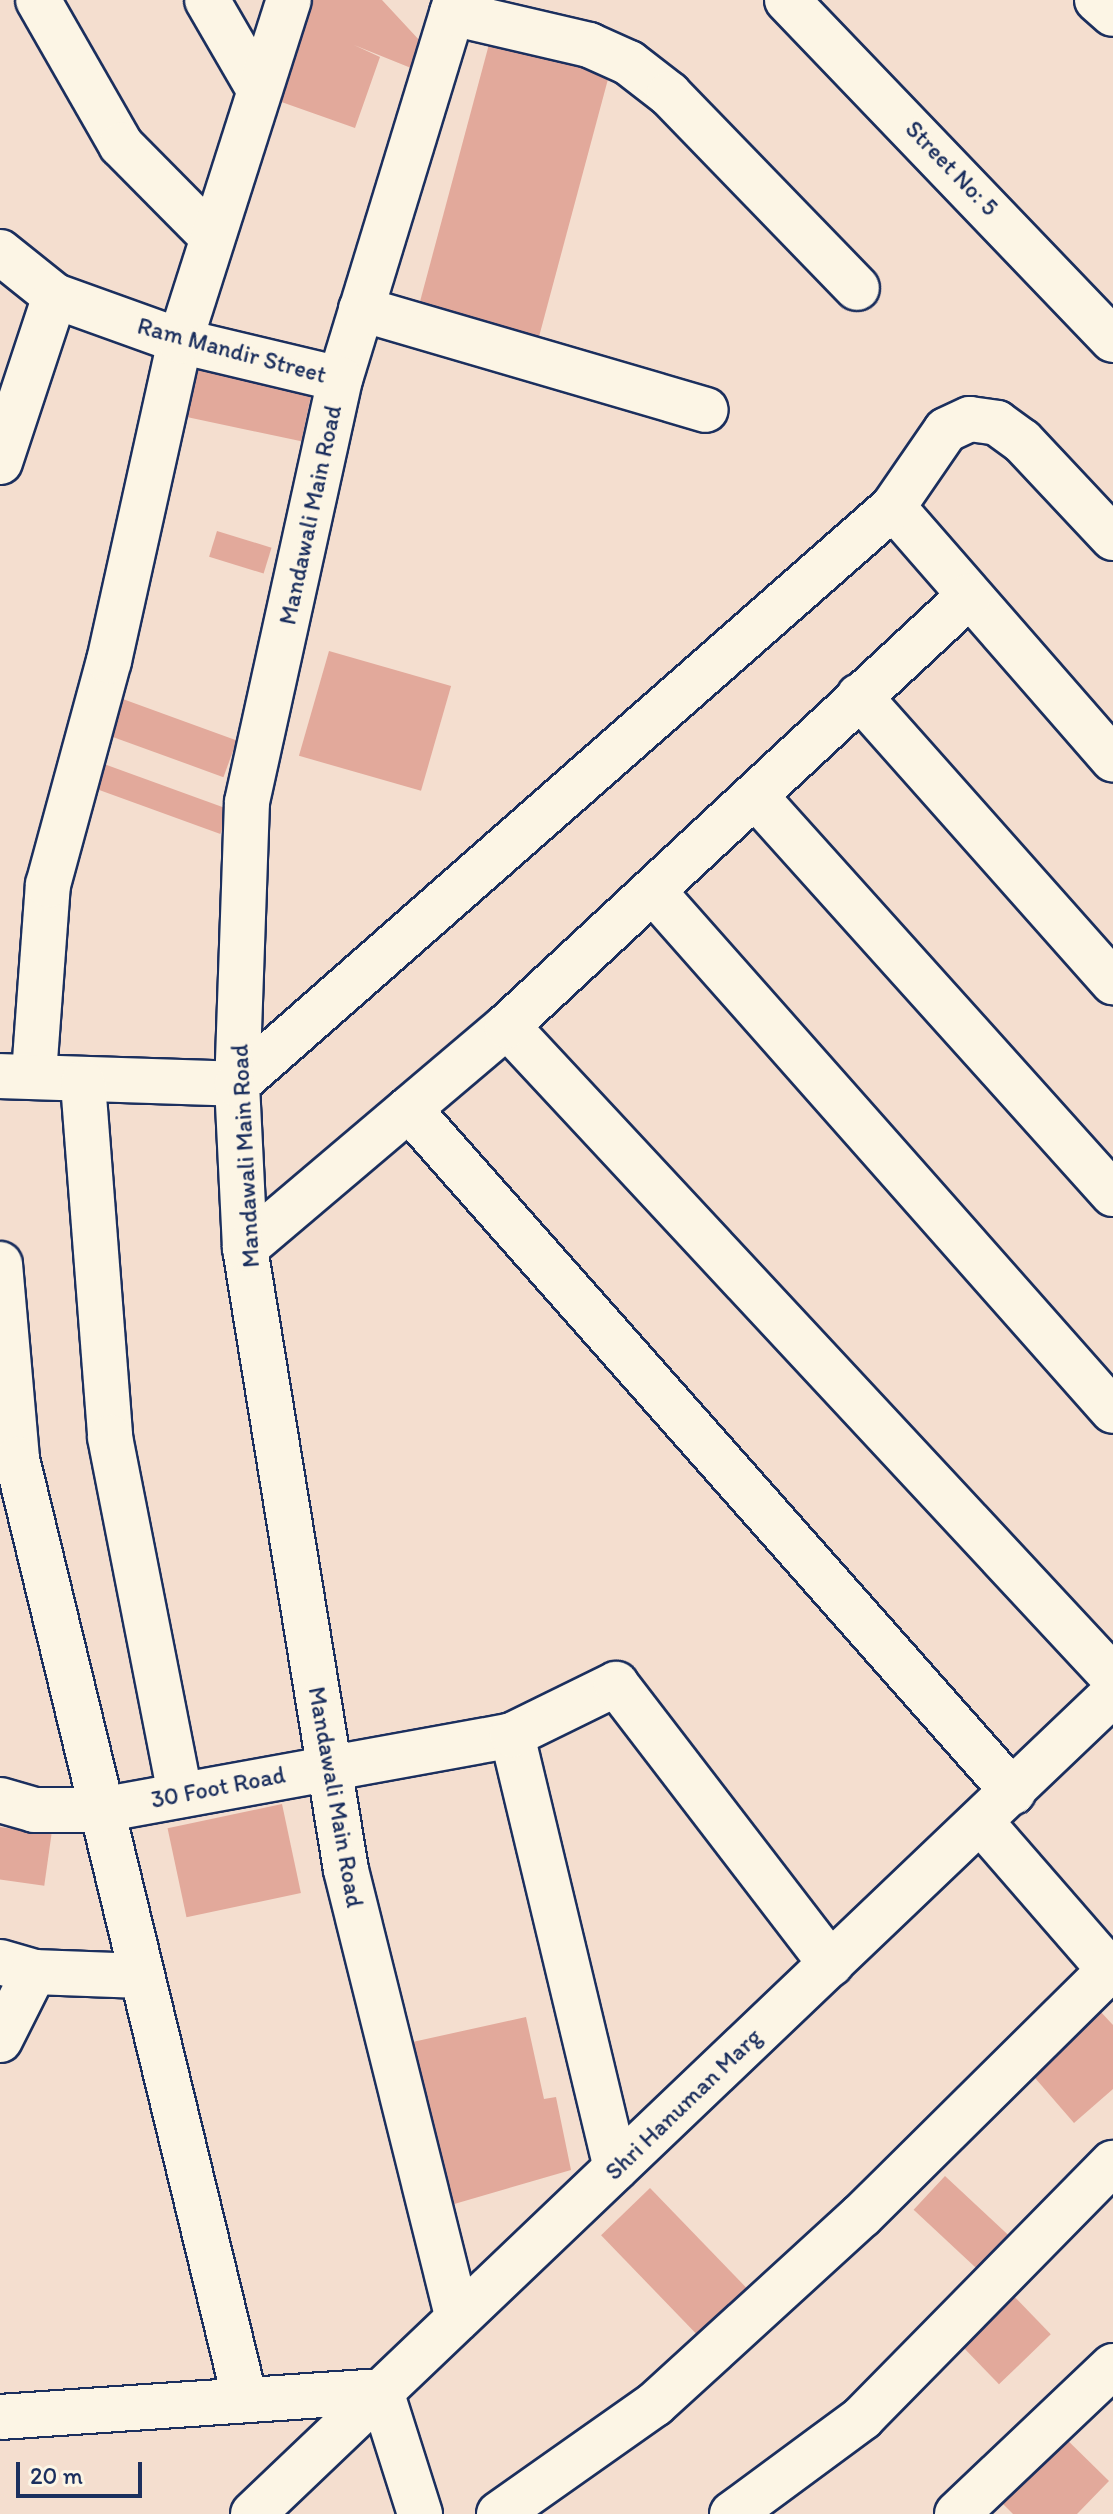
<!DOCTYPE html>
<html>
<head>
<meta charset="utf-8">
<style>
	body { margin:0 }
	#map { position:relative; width:1113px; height:2514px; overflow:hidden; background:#f4decf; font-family:Itim,sans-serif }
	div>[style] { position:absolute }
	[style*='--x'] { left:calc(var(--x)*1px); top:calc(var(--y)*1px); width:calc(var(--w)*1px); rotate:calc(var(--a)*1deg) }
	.building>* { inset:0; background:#e2a99b; transform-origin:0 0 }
	.roads { filter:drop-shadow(2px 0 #1b2f5e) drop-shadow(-2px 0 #1b2f5e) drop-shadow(0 2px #1b2f5e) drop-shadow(0 -2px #1b2f5e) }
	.minor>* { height:44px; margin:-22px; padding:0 22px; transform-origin:22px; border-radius:22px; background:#fcf5e5 }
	span { translate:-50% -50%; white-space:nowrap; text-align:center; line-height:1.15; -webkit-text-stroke:7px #fcf5e5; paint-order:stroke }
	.street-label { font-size:24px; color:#1b2f5e }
	.scale { position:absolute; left:16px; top:2462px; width:126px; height:36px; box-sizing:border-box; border:4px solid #1b2f5e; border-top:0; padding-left:10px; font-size:24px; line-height:28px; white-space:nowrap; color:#1b2f5e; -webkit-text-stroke:6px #fcf5e5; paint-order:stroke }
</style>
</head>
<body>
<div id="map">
	<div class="building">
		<div style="clip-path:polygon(310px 0,382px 0,421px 42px,411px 68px,354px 45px,380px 57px,355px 128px,273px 99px)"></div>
		<div style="left:492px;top:33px;width:124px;height:291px;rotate:15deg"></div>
		<div style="left:188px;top:359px;width:128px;height:57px;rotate:12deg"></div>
		<div style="left:217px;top:531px;width:57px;height:27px;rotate:17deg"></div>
		<div style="left:329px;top:651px;width:127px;height:109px;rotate:16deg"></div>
		<div style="left:109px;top:694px;width:136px;height:39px;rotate:20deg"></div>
		<div style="left:93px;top:760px;width:145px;height:26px;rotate:20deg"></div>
		<div style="left:282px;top:1804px;width:91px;height:117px;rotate:78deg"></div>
		<div style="left:0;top:1827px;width:52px;height:52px;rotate:8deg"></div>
		<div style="clip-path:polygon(1099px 2010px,1113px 2025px,1113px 2089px,1074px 2123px,1029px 2071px)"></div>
		<div style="clip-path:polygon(526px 2017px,544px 2099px,556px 2097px,571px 2170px,444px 2207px,408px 2043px)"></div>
		<div style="left:945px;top:2176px;width:88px;height:46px;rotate:43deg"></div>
		<div style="left:650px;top:2188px;width:140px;height:68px;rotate:46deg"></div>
		<div style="left:1007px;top:2289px;width:63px;height:72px;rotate:46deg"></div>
		<div style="clip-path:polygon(1055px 2428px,1109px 2481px,1077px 2514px,1013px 2514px,992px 2493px)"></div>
	</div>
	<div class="roads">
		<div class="minor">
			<div style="--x:38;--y:0;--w:167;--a:60.2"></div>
			<div style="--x:121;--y:145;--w:128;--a:45.3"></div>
			<div style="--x:207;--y:0;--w:102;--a:59.9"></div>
			<div style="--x:456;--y:0;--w:396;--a:107"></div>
			<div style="--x:340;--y:379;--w:433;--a:102.4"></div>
			<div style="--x:247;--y:802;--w:282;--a:92"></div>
			<div style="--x:237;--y:1084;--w:164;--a:87.2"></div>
			<div style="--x:245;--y:1248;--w:630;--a:80.78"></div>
			<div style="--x:346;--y:1870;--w:462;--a:76"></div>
			<div style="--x:787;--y:0;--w:471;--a:46.2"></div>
			<div style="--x:1097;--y:0;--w:21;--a:41"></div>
			<div style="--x:452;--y:13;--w:141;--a:13.1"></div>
			<div style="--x:589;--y:45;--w:44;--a:24.2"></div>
			<div style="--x:629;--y:63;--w:51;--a:37.8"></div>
			<div style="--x:669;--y:94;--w:270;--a:45.9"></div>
			<div style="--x:0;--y:252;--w:70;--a:38.7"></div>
			<div style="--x:55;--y:296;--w:133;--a:19.8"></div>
			<div style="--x:180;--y:341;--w:164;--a:13.4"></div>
			<div style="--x:361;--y:309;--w:359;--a:16.3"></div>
			<div style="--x:0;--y:462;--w:175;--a:-71.7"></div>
			<div style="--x:893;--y:507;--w:335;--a:48.9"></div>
			<div style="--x:859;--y:696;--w:383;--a:48.4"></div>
			<div style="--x:756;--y:797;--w:534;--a:48.04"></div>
			<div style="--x:653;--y:891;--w:694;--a:48.5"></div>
			<div style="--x:507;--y:1026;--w:889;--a:47.05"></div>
			<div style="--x:34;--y:1074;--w:190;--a:-85.8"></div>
			<div style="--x:48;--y:885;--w:232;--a:-74.8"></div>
			<div style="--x:109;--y:661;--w:328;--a:-77.5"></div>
			<div style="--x:180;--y:341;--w:358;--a:-72.3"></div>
			<div style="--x:0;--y:1076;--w:237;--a:1.9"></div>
			<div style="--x:237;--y:1084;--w:874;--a:-41.33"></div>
			<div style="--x:893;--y:507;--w:93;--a:-55.5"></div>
			<div style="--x:946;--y:430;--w:26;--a:-25"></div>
			<div style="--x:970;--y:419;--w:27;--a:8"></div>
			<div style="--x:997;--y:423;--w:31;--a:36"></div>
			<div style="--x:1022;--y:441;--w:133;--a:46.8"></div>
			<div style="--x:83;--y:1083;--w:355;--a:85.6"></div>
			<div style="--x:110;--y:1437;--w:365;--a:78.9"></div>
			<div style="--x:409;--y:1109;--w:912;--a:48.51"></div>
			<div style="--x:245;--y:1248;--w:343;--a:-40.3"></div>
			<div style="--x:507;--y:1026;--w:631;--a:-42.95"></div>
			<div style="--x:0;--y:1264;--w:196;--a:85"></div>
			<div style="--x:17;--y:1459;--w:968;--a:76.38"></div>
			<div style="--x:512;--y:1735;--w:445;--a:76.5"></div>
			<div style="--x:0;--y:1800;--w:35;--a:16"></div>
			<div style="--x:34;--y:1810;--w:67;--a:0"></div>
			<div style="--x:101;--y:1810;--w:418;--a:-10.3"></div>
			<div style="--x:512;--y:1735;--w:116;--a:-26.1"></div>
			<div style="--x:616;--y:1684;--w:353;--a:52.5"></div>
			<div style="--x:981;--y:1822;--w:201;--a:49"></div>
			<div style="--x:0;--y:1962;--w:35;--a:16"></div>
			<div style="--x:34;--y:1972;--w:108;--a:2.1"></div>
			<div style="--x:0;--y:2040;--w:76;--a:-63.4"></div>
			<div style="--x:0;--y:2417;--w:382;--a:-3.9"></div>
			<div style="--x:381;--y:2391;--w:129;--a:72.4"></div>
			<div style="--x:253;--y:2514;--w:1188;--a:-43.64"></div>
			<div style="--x:499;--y:2514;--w:191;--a:-35.2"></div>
			<div style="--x:655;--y:2404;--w:279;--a:-42.4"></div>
			<div style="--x:861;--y:2216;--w:350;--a:-44.7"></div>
			<div style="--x:732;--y:2514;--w:162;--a:-36.4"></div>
			<div style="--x:862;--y:2418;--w:358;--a:-45.5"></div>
			<div style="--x:957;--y:2514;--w:215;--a:-43.5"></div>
		</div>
	</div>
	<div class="street-label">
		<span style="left:952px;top:168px;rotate:46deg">Street No: 5</span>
		<span style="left:232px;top:350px;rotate:15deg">Ram Mandir Street</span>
		<span style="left:310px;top:515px;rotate:-78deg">Mandawali Main Road</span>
		<span style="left:245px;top:1156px;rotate:-93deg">Mandawali Main Road</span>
		<span style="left:218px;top:1787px;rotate:-11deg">30 Foot Road</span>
		<span style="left:336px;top:1797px;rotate:80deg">Mandawali Main Road</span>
		<span style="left:683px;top:2104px;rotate:-44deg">Shri Hanuman Marg</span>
	</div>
	<div class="scale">20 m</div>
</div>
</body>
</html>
